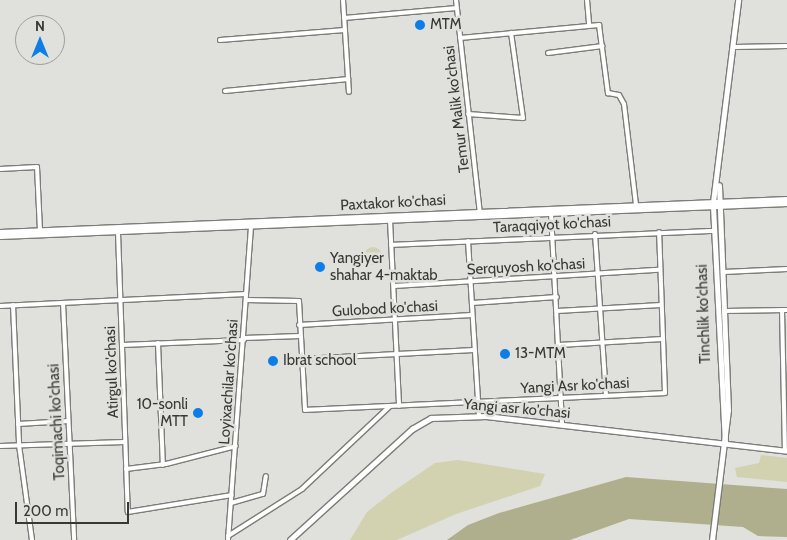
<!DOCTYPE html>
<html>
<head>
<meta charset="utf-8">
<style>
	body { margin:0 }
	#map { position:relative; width:787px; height:540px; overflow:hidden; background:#e0e0dc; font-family:Cabin,sans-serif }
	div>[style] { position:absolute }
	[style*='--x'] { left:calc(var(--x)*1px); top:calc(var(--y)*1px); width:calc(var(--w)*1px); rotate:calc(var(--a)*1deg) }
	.green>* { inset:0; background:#d2d2b0 }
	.round { border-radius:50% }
	.water>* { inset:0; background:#afaf8d }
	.roads { filter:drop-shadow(1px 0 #7c7c78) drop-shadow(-1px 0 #7c7c78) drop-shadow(0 1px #7c7c78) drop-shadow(0 -1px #7c7c78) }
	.minor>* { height:4px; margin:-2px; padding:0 2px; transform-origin:2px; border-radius:2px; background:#fff }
	.tertiary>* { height:4.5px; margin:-2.25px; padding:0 2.25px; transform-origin:2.25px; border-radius:2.25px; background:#fff }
	.secondary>* { height:5px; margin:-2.5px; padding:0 2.5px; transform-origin:2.5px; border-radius:2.5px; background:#fff }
	.dots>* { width:14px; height:14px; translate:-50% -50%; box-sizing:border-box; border:2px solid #e0e0dc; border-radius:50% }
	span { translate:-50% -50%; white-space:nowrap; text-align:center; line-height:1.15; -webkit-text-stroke:5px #e0e0dc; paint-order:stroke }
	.poi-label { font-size:15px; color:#383836 }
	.left { translate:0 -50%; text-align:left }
	.right { translate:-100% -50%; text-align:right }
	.street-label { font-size:15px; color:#383836 }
	.north { position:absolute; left:15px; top:15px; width:50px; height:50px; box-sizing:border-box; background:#e0e0dc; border:1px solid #9d9d9a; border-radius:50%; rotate:0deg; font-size:14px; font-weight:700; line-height:20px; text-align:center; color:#383836 }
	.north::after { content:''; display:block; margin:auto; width:18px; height:22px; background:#0c7ee5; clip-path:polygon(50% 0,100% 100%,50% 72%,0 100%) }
	.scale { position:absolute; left:15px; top:502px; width:114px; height:22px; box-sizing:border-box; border:2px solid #383836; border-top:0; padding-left:6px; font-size:15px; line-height:18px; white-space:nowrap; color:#383836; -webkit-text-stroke:4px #e0e0dc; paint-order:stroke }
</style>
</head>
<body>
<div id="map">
	<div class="green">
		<div class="round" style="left:364px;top:247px;width:18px;height:18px"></div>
		<div style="clip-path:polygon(761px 455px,787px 458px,787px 482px,737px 477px,735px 468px,759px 463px)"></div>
		<div style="clip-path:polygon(458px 460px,545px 474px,540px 486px,456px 514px,397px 540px,350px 540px,367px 512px,391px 493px,435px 463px)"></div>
	</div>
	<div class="water">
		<div style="clip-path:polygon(626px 477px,787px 489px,787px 537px,758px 536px,743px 527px,629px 519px,570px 540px,447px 540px,468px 525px,499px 513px)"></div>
	</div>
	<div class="roads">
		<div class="minor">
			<div style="--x:343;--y:0;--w:92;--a:86.3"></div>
			<div style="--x:456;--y:0;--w:215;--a:83.6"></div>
			<div style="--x:587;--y:0;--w:25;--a:85"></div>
			<div style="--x:344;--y:18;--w:113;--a:-5.1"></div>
			<div style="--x:460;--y:38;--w:140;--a:-5.3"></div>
			<div style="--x:599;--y:25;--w:69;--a:82.5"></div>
			<div style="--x:608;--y:93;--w:11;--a:10"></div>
			<div style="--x:619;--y:95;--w:10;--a:61"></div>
			<div style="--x:624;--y:104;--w:102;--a:83.2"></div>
			<div style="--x:220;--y:40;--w:125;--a:-4.6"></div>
			<div style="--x:735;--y:47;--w:52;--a:-1.1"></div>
			<div style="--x:548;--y:53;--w:55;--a:-7.3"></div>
			<div style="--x:225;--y:91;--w:124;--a:-5.6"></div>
			<div style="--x:468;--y:114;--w:55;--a:4.2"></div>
			<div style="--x:523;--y:118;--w:86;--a:-98"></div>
			<div style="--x:0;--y:169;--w:37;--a:-3"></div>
			<div style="--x:37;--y:167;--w:64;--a:87.3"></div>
			<div style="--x:551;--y:213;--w:212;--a:87"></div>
			<div style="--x:390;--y:220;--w:186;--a:87.2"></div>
			<div style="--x:118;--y:232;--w:280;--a:88"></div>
			<div style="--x:128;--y:512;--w:105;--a:-9.3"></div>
			<div style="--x:595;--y:234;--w:162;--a:86.1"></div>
			<div style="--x:468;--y:241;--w:175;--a:86.4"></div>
			<div style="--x:391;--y:245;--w:323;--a:-2.5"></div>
			<div style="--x:724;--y:272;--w:63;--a:-2.7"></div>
			<div style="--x:394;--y:286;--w:265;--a:-3.5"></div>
			<div style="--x:246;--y:300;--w:53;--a:1.1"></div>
			<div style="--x:299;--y:301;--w:109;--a:86.8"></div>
			<div style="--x:305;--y:410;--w:360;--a:-2.7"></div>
			<div style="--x:665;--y:393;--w:161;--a:-92.1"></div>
			<div style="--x:63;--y:303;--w:237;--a:87.3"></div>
			<div style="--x:472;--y:303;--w:85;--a:-4"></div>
			<div style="--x:13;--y:305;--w:140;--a:87.5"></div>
			<div style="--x:19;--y:445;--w:96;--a:82.2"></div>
			<div style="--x:0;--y:306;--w:246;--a:-2.8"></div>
			<div style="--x:782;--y:310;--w:141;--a:88.8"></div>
			<div style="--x:557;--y:311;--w:104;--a:-3.3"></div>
			<div style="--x:724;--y:311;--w:63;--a:-0.9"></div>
			<div style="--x:299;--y:325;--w:173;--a:-3.3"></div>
			<div style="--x:244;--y:338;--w:56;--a:-2"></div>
			<div style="--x:158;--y:343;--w:122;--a:87.7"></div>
			<div style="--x:122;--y:345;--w:122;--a:-2.3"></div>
			<div style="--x:559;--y:345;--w:104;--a:-3.3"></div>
			<div style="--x:302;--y:359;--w:172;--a:-3"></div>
			<div style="--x:18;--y:424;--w:50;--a:-3.4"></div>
			<div style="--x:0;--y:446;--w:125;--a:-1.8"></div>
			<div style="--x:126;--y:469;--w:40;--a:-7.1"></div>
			<div style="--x:166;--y:464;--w:72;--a:-14.4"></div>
			<div style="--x:231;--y:503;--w:33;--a:-16"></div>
			<div style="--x:263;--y:494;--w:18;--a:-81"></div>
			<div style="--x:228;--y:536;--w:88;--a:-32.4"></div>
			<div style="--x:302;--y:489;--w:121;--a:-43.3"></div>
			<div style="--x:228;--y:540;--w:315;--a:-85.8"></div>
		</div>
		<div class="tertiary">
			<div style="--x:290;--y:540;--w:165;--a:-42.3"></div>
			<div style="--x:412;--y:429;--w:22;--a:-30"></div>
			<div style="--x:431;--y:418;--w:55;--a:-2.1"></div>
			<div style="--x:486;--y:416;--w:303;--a:6.6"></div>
		</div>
		<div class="secondary">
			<div style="--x:0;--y:232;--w:788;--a:-2.4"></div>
			<div style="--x:0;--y:236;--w:788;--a:-2.4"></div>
			<div style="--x:725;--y:443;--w:241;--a:-92.9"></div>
			<div style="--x:713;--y:202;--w:204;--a:-82.9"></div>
			<div style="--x:712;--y:540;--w:131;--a:-83"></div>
			<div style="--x:728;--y:410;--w:225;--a:-92.3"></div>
		</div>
	</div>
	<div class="dots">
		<div style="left:420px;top:25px;background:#0c7ee5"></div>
		<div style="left:320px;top:267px;background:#0c7ee5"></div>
		<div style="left:505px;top:354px;background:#0c7ee5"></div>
		<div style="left:273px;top:361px;background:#0c7ee5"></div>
		<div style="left:198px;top:413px;background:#0c7ee5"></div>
	</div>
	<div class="poi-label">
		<span class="left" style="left:430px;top:25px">MTM</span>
		<span class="left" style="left:330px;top:267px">Yangiyer<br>shahar 4-maktab</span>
		<span class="left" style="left:515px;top:354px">13-MTM</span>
		<span class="left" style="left:283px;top:361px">Ibrat school</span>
		<span class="right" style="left:188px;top:413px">10-sonli<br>MTT</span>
	</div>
	<div class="street-label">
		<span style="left:457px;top:109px;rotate:-97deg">Temur Malik ko'chasi</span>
		<span style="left:393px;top:203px;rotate:-3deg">Paxtakor ko'chasi</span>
		<span style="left:552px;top:225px;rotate:-3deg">Taraqqiyot ko'chasi</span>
		<span style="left:526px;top:267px;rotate:-3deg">Serquyosh ko'chasi</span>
		<span style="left:385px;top:309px;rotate:-3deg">Gulobod ko'chasi</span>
		<span style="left:704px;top:314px;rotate:-92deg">Tinchlik ko'chasi</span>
		<span style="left:112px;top:372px;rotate:-92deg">Atirgul ko'chasi</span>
		<span style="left:229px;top:382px;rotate:-86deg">Loyixachilar ko'chasi</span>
		<span style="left:575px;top:386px;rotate:-3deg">Yangi Asr ko'chasi</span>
		<span style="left:517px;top:409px;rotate:5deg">Yangi asr ko'chasi</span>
		<span style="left:57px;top:422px;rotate:-93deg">Toqimachi ko'chasi</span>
	</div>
	<div class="north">N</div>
	<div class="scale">200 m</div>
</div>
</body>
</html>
